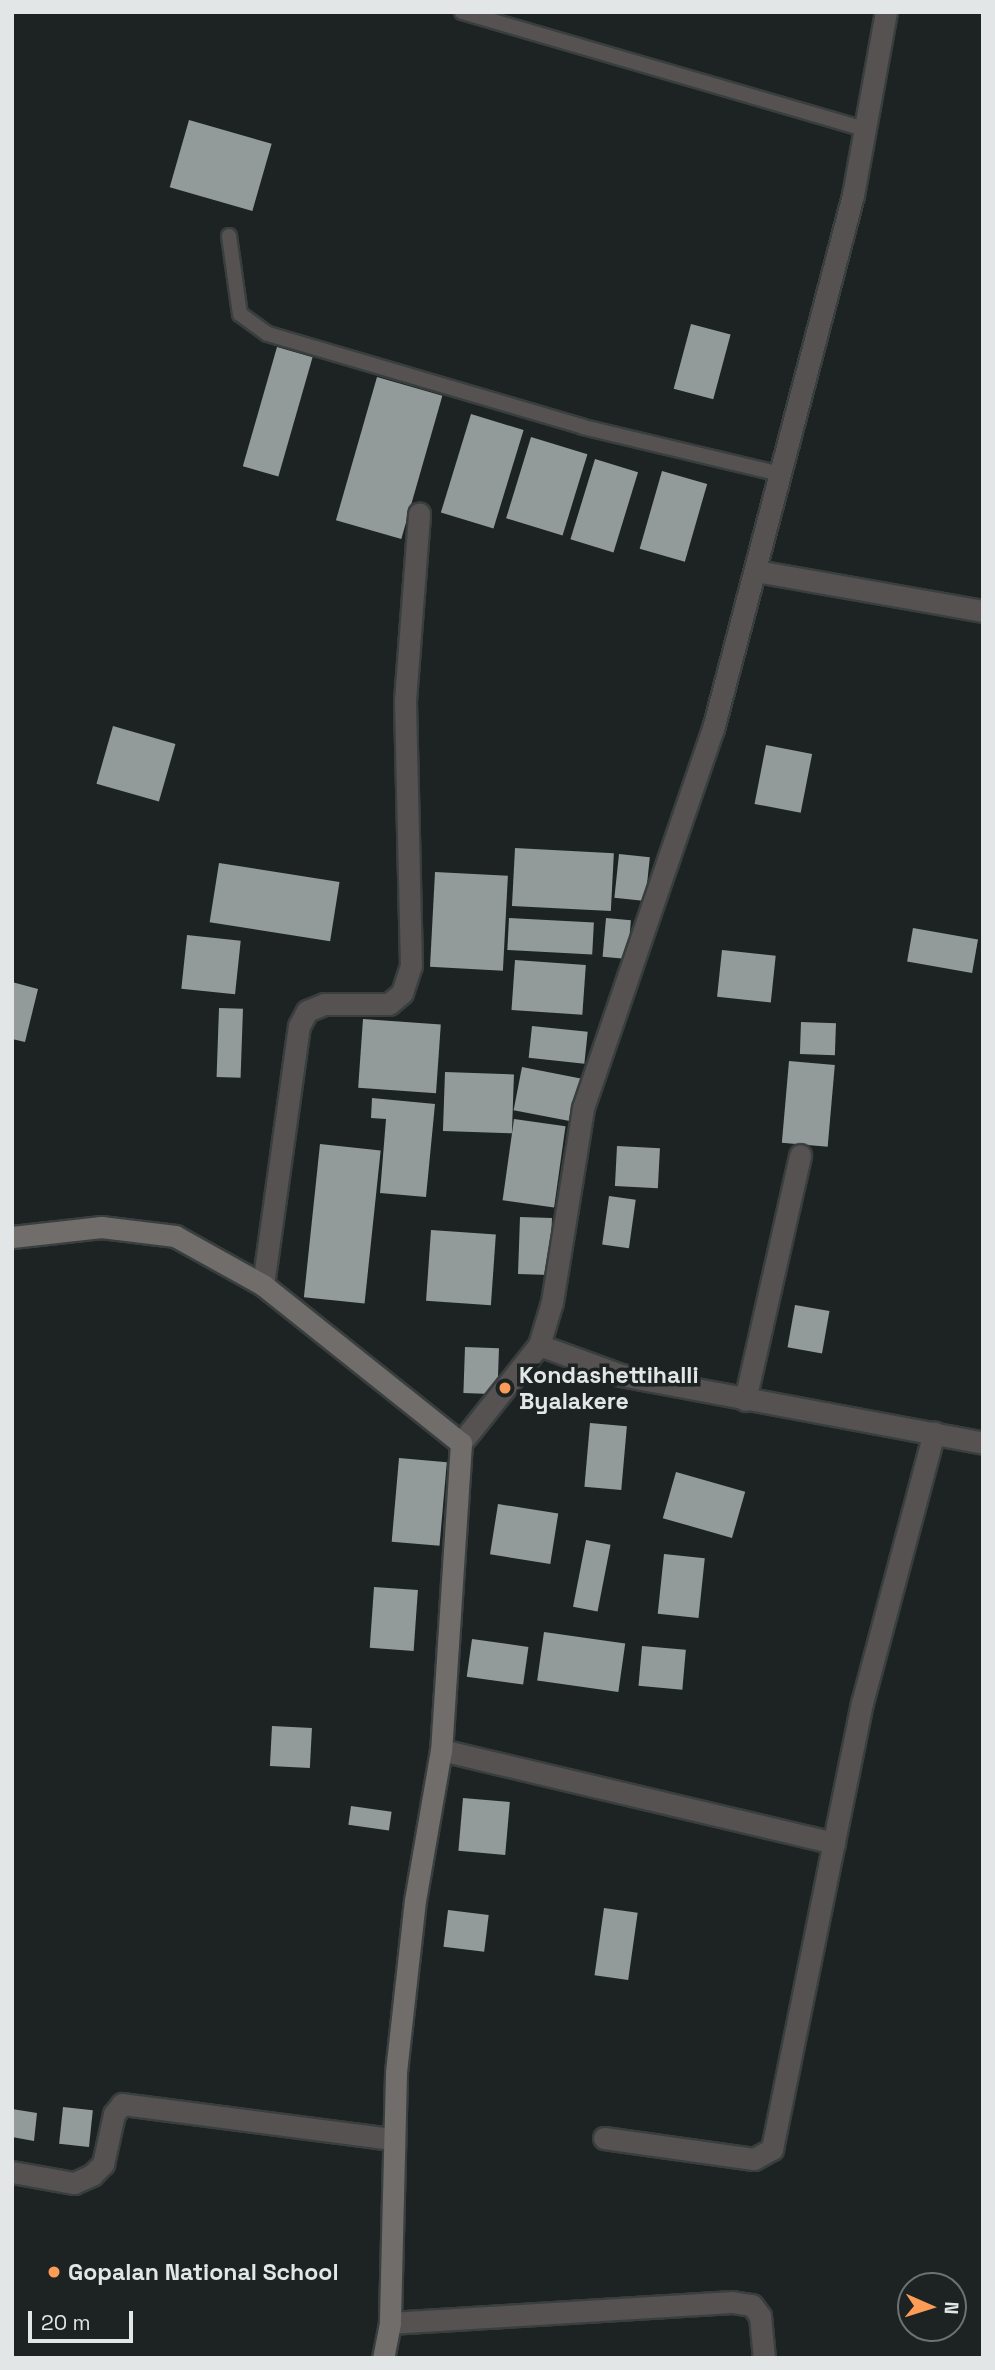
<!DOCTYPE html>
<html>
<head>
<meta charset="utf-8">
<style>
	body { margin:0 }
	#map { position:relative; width:995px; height:2370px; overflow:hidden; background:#1d2323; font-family:"Space Grotesk",sans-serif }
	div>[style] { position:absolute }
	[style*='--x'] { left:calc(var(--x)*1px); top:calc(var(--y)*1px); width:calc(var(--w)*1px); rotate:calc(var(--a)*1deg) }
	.building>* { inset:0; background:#929a9a; transform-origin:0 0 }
	.roads { filter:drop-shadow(2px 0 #393e3e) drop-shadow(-2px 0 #393e3e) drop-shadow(0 2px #393e3e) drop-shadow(0 -2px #393e3e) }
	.lane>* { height:14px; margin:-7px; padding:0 7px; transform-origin:7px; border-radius:7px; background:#555251 }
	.street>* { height:21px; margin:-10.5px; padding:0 10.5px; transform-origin:10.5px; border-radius:10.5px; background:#555251 }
	.secondary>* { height:21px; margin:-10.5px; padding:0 10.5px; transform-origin:10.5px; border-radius:10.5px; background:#716d6b }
	.dots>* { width:19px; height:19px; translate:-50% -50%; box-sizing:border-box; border:4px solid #1d2323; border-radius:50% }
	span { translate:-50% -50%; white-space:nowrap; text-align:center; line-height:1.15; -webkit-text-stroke:7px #1d2323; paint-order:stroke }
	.poi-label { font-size:23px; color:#e2e6e6; font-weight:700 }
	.left { translate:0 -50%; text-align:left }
	.frame { position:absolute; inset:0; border:14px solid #e2e6e6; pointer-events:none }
	.north { position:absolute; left:897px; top:2272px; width:70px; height:70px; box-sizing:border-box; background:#1d2323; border:2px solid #6c7171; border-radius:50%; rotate:93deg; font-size:19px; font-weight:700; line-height:28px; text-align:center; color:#e2e6e6 }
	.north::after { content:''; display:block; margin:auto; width:24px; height:32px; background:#fd9c56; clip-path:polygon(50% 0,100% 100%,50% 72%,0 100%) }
	.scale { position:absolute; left:28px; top:2311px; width:105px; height:32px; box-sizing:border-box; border:4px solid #e2e6e6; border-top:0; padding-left:9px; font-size:21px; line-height:24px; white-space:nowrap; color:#e2e6e6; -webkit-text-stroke:5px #1d2323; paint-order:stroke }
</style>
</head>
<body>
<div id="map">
	<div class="building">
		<div style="left:189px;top:120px;width:86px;height:70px;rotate:16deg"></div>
		<div style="left:691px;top:324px;width:41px;height:67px;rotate:15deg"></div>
		<div style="left:277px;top:347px;width:37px;height:124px;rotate:16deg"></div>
		<div style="left:377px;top:377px;width:68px;height:149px;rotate:16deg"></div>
		<div style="left:471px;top:414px;width:55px;height:103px;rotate:17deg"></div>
		<div style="left:531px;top:437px;width:59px;height:85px;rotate:17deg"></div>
		<div style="left:595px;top:459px;width:45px;height:84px;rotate:17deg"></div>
		<div style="left:662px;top:471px;width:47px;height:81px;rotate:16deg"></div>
		<div style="left:113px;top:726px;width:65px;height:60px;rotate:16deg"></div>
		<div style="left:766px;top:745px;width:47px;height:60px;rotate:11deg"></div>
		<div style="left:515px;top:848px;width:99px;height:58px;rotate:3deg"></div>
		<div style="left:619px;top:854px;width:31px;height:44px;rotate:6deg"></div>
		<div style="left:219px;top:863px;width:122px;height:60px;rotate:9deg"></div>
		<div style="left:435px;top:872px;width:73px;height:95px;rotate:3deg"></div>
		<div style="left:509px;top:918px;width:85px;height:32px;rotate:3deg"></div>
		<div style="left:606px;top:918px;width:25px;height:39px;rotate:5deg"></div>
		<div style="left:913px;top:928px;width:66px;height:34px;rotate:10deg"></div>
		<div style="left:187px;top:935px;width:54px;height:54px;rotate:6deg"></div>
		<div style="left:722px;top:950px;width:54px;height:47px;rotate:6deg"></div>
		<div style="left:515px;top:960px;width:71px;height:50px;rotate:4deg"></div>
		<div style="clip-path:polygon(12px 982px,38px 989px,25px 1042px,12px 1039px)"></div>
		<div style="left:219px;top:1008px;width:24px;height:69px;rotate:2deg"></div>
		<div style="left:363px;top:1019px;width:78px;height:69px;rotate:4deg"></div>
		<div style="left:801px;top:1022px;width:35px;height:32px;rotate:2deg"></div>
		<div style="left:532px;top:1026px;width:56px;height:32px;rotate:6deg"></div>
		<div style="left:789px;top:1061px;width:46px;height:82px;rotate:5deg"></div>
		<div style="left:522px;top:1067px;width:65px;height:44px;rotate:11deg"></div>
		<div style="left:445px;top:1072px;width:69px;height:59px;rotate:2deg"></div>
		<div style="clip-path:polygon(372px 1098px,435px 1104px,426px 1197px,380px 1193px,386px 1119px,371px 1118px)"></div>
		<div style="left:514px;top:1119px;width:52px;height:82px;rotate:8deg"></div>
		<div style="left:320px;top:1144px;width:61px;height:154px;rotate:6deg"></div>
		<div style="left:617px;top:1146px;width:43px;height:40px;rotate:3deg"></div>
		<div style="left:609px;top:1196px;width:27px;height:49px;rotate:8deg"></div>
		<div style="left:520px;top:1217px;width:32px;height:57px;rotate:2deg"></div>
		<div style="left:431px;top:1230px;width:65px;height:71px;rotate:4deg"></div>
		<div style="left:795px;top:1305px;width:35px;height:43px;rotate:10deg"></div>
		<div style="left:465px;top:1347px;width:34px;height:46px;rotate:2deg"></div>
		<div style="left:590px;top:1423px;width:37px;height:64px;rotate:5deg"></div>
		<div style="left:399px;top:1458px;width:48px;height:84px;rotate:5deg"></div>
		<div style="left:676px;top:1472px;width:72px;height:48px;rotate:16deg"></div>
		<div style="left:498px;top:1504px;width:61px;height:51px;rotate:9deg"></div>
		<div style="left:586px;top:1540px;width:25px;height:68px;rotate:11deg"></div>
		<div style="left:664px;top:1554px;width:41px;height:60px;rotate:6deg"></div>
		<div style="left:374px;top:1587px;width:44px;height:61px;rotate:4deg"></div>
		<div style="left:544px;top:1632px;width:82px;height:49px;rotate:8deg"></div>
		<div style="left:472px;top:1639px;width:57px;height:38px;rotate:8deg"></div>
		<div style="left:642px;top:1646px;width:44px;height:40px;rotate:5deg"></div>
		<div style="left:272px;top:1726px;width:40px;height:40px;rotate:3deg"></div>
		<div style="left:463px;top:1798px;width:47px;height:53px;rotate:5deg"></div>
		<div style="left:351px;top:1806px;width:41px;height:19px;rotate:8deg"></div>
		<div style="left:604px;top:1908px;width:34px;height:68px;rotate:8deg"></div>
		<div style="left:448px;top:1910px;width:41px;height:37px;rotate:7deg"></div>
		<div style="left:63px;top:2107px;width:30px;height:37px;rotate:6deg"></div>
		<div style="clip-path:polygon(12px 2109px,37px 2113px,34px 2141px,12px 2137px)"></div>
	</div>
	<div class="roads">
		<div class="lane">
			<div style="--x:462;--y:12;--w:421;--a:16.2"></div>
			<div style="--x:229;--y:236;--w:79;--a:82"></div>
			<div style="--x:240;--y:314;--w:34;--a:36"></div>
			<div style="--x:268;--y:334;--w:328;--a:16.4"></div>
			<div style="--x:583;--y:427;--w:204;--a:13.4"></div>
		</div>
		<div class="street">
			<div style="--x:756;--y:571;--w:230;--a:10"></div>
			<div style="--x:263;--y:1285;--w:261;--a:-82.1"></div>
			<div style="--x:299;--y:1026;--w:17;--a:-62"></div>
			<div style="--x:307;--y:1011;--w:18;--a:-22"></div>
			<div style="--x:324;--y:1004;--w:65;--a:0"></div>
			<div style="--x:389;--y:1004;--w:17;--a:-40"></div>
			<div style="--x:402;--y:993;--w:28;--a:-72"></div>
			<div style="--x:411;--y:966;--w:265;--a:-91.3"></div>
			<div style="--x:405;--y:701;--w:188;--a:-85.7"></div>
			<div style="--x:539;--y:1345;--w:87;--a:20.1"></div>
			<div style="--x:621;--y:1375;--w:368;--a:10.6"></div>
			<div style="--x:745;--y:1400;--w:251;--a:-77.3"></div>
			<div style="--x:461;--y:1443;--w:125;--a:-51.5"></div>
			<div style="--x:539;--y:1345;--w:45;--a:-73.2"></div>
			<div style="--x:552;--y:1302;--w:196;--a:-80.9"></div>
			<div style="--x:583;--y:1108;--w:401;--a:-71.1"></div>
			<div style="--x:713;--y:729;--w:552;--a:-75.31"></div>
			<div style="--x:853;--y:195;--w:186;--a:-79.8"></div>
			<div style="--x:441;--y:1750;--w:404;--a:13.3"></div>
			<div style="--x:604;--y:2138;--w:151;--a:8"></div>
			<div style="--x:754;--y:2159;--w:21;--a:-29"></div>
			<div style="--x:772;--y:2149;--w:455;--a:-78.6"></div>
			<div style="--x:862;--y:1703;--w:280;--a:-75.1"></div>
			<div style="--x:12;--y:2172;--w:63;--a:10.1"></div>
			<div style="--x:74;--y:2183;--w:20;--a:-24"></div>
			<div style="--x:92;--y:2175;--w:16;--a:-45"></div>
			<div style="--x:103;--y:2164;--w:51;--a:-77.6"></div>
			<div style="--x:114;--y:2114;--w:13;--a:-51"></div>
			<div style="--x:122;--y:2104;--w:272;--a:7.4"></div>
			<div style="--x:390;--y:2323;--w:343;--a:-3.5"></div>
			<div style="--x:732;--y:2302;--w:20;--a:9"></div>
			<div style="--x:752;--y:2305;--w:14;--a:54"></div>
			<div style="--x:760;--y:2316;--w:42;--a:84.6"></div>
		</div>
		<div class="secondary">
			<div style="--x:12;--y:1237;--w:90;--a:-6.4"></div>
			<div style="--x:101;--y:1227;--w:75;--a:6.9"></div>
			<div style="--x:175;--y:1236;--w:101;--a:29.1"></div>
			<div style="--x:263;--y:1285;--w:253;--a:38.6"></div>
			<div style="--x:461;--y:1443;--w:308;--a:93.7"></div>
			<div style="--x:441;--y:1750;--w:152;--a:99.8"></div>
			<div style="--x:415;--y:1900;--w:174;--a:96.3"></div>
			<div style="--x:396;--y:2073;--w:250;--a:91.4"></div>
			<div style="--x:390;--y:2323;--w:36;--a:101"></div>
		</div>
	</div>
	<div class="dots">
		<div style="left:505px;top:1388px;background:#fd9c56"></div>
		<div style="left:54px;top:2272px;background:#fd9c56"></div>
	</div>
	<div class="poi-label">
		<span class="left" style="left:519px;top:1388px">Kondashettihalli<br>Byalakere</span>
		<span class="left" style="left:68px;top:2272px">Gopalan National School</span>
	</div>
	<div class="frame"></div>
	<div class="north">N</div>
	<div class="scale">20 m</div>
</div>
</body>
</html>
